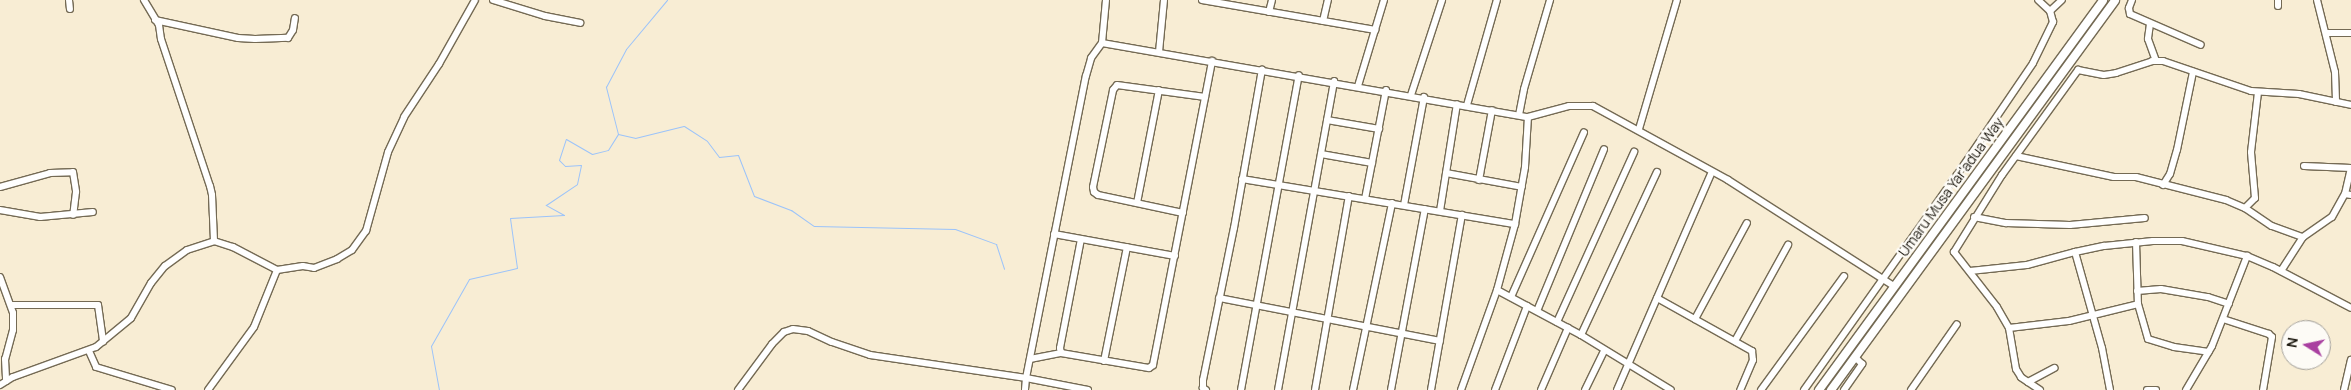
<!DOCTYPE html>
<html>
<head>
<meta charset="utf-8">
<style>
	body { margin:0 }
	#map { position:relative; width:2351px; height:390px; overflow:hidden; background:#f8edd4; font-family:Manrope,sans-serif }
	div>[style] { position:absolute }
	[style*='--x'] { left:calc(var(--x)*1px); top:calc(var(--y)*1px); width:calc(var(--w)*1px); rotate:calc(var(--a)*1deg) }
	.stream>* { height:1px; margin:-0.5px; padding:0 0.5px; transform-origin:0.5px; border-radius:0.5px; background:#9bc3fa }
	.roads { filter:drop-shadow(1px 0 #746a54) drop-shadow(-1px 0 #746a54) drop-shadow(0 1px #746a54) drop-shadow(0 -1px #746a54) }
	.minor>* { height:6px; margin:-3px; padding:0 3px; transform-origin:3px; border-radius:3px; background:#fff }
	.major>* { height:8px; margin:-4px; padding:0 4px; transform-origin:4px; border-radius:4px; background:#fff }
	span { translate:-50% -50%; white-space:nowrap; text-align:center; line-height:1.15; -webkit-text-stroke:4.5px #fdfbf6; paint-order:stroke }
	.street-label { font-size:14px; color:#1c180f }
	.north { position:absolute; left:2281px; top:320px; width:50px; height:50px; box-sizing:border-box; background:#fdfbf6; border:1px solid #a3a09a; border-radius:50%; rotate:280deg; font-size:14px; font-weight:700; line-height:20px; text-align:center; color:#1c180f }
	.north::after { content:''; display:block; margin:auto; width:18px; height:22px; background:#a93fa0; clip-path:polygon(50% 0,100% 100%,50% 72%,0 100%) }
</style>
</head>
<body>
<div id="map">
	<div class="stream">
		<div style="--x:618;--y:134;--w:17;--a:13"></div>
		<div style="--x:635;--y:138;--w:50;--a:-13.8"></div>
		<div style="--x:684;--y:126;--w:27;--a:33"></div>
		<div style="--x:707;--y:141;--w:20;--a:53"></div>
		<div style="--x:719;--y:157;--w:19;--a:-6"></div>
		<div style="--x:738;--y:155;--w:44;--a:68.7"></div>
		<div style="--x:754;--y:196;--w:40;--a:21"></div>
		<div style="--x:791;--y:210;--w:28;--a:35"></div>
		<div style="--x:814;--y:226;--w:141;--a:1.2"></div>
		<div style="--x:955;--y:229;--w:44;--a:20.1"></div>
		<div style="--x:996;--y:244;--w:26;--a:72"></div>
		<div style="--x:439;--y:390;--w:45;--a:-100.3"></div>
		<div style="--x:431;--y:346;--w:77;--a:-60.4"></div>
		<div style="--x:469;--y:279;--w:49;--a:-12.9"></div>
		<div style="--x:517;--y:268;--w:50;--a:-98"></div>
		<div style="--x:510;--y:218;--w:54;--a:-3.2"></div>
		<div style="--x:564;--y:215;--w:21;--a:-151"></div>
		<div style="--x:546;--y:205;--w:37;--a:-34"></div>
		<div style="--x:577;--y:184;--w:19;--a:-78"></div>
		<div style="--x:581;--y:165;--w:16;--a:176"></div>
		<div style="--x:565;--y:166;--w:8;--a:-135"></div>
		<div style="--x:559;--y:160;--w:22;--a:-72"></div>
		<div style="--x:566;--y:139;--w:30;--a:30"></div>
		<div style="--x:592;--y:154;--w:16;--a:-14"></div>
		<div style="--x:608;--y:150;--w:19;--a:-58"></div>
		<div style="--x:618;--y:134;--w:49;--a:-104.3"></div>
		<div style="--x:606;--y:87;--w:43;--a:-62.2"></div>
		<div style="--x:626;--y:49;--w:64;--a:-50.1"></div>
	</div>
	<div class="roads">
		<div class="minor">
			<div style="--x:69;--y:0;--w:9;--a:84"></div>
			<div style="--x:144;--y:0;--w:29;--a:59"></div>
			<div style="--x:159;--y:25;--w:14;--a:82"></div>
			<div style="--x:161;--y:39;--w:155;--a:71.6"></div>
			<div style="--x:210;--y:186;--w:9;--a:77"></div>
			<div style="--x:212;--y:195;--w:46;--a:87.5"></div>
			<div style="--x:214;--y:241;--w:20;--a:18"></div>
			<div style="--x:233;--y:247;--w:50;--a:27.6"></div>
			<div style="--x:277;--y:270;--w:61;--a:112"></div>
			<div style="--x:254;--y:327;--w:78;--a:126.1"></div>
			<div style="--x:493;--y:0;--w:54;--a:17.1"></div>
			<div style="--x:545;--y:16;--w:36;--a:11"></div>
			<div style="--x:1202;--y:0;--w:176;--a:9.8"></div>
			<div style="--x:2132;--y:0;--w:9;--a:111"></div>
			<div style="--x:2129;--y:8;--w:6;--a:81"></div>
			<div style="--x:2130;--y:14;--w:77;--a:23.6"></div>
			<div style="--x:2278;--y:0;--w:6;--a:90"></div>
			<div style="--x:2317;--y:0;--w:74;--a:76"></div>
			<div style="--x:2335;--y:72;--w:30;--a:88"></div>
			<div style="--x:2050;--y:11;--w:16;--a:-43"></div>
			<div style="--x:1269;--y:12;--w:12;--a:-76"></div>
			<div style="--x:155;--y:20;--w:85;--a:12.2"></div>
			<div style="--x:238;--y:38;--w:17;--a:3"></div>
			<div style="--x:255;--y:39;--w:33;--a:-2"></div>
			<div style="--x:288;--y:38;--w:9;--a:-58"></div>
			<div style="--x:293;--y:30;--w:12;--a:-81"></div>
			<div style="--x:1323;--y:21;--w:22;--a:-77"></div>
			<div style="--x:2150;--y:24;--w:15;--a:98"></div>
			<div style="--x:2148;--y:39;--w:23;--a:70"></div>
			<div style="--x:2326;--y:33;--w:25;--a:0"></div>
			<div style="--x:1102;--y:43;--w:432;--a:9.9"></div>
			<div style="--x:1528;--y:117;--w:42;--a:-15"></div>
			<div style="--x:1569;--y:106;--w:24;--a:0"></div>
			<div style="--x:1593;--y:106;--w:154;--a:28.7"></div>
			<div style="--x:1728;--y:180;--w:197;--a:32.6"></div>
			<div style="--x:1159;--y:52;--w:52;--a:-84.5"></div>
			<div style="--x:1358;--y:86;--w:90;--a:-73.2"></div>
			<div style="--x:1411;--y:95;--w:100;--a:-71.9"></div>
			<div style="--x:1467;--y:105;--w:109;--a:-74.1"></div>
			<div style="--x:1519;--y:115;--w:26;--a:-79"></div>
			<div style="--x:1524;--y:89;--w:93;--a:-73.7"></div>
			<div style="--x:1327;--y:120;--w:53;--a:9.8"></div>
			<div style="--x:1639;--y:129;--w:134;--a:-73.6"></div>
			<div style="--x:1321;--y:154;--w:52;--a:10"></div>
			<div style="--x:2016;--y:156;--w:100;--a:12.1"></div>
			<div style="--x:2114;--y:177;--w:22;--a:0"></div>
			<div style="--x:2136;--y:177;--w:93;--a:14.3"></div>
			<div style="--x:2226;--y:200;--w:21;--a:23"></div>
			<div style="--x:2245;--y:208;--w:32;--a:34"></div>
			<div style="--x:2272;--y:226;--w:33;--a:20"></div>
			<div style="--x:2304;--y:166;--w:47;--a:2.4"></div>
			<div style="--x:1446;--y:173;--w:77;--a:10.4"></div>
			<div style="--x:1242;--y:179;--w:277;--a:9.4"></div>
			<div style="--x:1479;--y:180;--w:71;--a:-79.5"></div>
			<div style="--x:2163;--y:185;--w:13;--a:-58"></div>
			<div style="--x:2170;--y:174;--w:25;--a:-74"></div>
			<div style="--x:2177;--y:150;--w:80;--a:-78.4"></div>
			<div style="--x:0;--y:187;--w:52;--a:-15.6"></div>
			<div style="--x:50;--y:173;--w:23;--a:-2"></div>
			<div style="--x:73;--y:172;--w:20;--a:81"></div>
			<div style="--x:76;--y:192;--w:23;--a:97"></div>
			<div style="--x:2345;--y:194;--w:26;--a:-77"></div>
			<div style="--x:1365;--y:199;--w:111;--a:-79.1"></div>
			<div style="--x:1137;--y:203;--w:115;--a:-79"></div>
			<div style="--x:1404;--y:205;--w:110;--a:-79.5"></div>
			<div style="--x:2245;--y:208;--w:14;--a:-45"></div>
			<div style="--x:2255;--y:198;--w:46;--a:-95"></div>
			<div style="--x:2251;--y:152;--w:60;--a:-83.3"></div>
			<div style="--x:0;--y:210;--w:41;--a:9.9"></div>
			<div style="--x:40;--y:217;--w:53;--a:-5.4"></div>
			<div style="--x:1440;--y:211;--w:108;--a:-81"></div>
			<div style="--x:1183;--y:213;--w:87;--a:-168"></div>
			<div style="--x:1098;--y:195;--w:5;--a:-143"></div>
			<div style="--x:1094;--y:192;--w:5;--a:-101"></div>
			<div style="--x:1093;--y:187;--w:99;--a:-78.3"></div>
			<div style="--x:1113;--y:90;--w:6;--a:-51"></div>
			<div style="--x:1117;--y:85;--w:89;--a:7.8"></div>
			<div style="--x:1974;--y:217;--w:33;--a:11"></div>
			<div style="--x:2006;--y:223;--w:64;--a:1.8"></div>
			<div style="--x:2070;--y:225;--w:75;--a:-5.3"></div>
			<div style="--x:1054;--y:234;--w:123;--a:10.3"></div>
			<div style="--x:1081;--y:239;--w:111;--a:100.9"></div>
			<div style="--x:1060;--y:348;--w:5;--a:79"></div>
			<div style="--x:1061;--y:353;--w:89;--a:9.7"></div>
			<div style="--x:1149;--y:368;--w:5;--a:-37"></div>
			<div style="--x:1153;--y:365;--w:310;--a:-79"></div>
			<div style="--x:2136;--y:242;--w:62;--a:88.2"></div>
			<div style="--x:2138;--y:304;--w:36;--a:74"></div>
			<div style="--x:2148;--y:339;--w:27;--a:17"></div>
			<div style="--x:2174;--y:347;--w:35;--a:8"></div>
			<div style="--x:2075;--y:252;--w:100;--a:74.3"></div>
			<div style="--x:2102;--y:348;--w:43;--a:79.2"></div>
			<div style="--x:277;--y:270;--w:26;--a:-9"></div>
			<div style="--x:303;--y:266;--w:11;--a:10"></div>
			<div style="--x:314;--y:268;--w:25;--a:-21"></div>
			<div style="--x:337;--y:259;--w:17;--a:-31"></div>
			<div style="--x:352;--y:250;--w:24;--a:-54"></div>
			<div style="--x:366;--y:231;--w:82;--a:-74.4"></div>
			<div style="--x:388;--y:152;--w:38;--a:-65"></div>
			<div style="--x:404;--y:117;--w:64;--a:-56.6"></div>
			<div style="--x:439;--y:64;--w:73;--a:-60.6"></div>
			<div style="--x:1970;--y:271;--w:57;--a:-6"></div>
			<div style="--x:2027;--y:265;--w:50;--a:-15.2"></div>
			<div style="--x:2075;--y:252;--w:30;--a:-12"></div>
			<div style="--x:2104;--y:246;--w:49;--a:-5.8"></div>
			<div style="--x:2153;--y:241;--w:29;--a:0"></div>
			<div style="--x:2182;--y:241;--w:67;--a:13"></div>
			<div style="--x:2247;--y:256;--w:28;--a:23"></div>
			<div style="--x:2273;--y:267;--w:88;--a:27.7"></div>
			<div style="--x:2281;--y:271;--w:40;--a:-57.1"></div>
			<div style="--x:2303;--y:237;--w:35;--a:-35"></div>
			<div style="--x:2332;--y:217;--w:26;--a:-61"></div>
			<div style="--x:2345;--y:194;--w:6;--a:9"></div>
			<div style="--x:0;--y:277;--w:38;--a:70"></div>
			<div style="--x:13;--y:313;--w:17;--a:90"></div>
			<div style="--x:13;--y:330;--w:30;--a:105"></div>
			<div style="--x:5;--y:359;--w:22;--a:87"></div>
			<div style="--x:1497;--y:290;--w:95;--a:28.2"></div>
			<div style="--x:1581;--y:335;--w:105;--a:31.4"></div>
			<div style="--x:2137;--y:291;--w:24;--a:-5"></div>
			<div style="--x:2161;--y:289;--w:48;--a:9.7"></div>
			<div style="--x:2208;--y:297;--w:22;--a:18"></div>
			<div style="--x:1511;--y:297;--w:180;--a:-66.1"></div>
			<div style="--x:1219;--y:298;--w:225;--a:11"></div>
			<div style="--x:1657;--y:298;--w:109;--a:29.2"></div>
			<div style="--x:1752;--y:351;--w:9;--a:84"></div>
			<div style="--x:1753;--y:360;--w:33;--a:113"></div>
			<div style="--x:11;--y:305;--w:87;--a:0"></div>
			<div style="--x:98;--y:305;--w:37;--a:82"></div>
			<div style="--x:1537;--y:311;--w:175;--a:-67.5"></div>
			<div style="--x:1695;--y:319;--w:109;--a:-61.6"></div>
			<div style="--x:2223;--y:319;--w:48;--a:18.1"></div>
			<div style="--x:2269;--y:334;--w:4;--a:45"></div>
			<div style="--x:2272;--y:337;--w:54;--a:99.6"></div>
			<div style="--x:1557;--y:322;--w:187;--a:-65.6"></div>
			<div style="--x:2009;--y:328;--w:60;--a:-6.7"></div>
			<div style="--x:2069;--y:321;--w:71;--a:-13.8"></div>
			<div style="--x:1581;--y:335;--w:180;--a:-65"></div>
			<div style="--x:1735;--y:341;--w:110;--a:-61.1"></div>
			<div style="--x:89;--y:351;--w:17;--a:66"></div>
			<div style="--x:96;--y:367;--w:79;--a:16.8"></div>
			<div style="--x:1030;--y:359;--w:32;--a:-11"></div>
			<div style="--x:1104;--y:361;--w:116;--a:-78.6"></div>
			<div style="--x:2028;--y:382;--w:30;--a:-28"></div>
			<div style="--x:0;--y:385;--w:15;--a:-32"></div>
			<div style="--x:13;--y:377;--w:88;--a:-19.9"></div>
			<div style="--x:96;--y:347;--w:45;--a:-39.6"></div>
			<div style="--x:131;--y:318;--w:40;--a:-60.3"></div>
			<div style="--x:151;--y:283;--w:22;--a:-51"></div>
			<div style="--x:165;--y:266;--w:27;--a:-36"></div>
			<div style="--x:187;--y:250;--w:28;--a:-18"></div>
			<div style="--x:738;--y:390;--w:57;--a:-53.5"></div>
			<div style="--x:772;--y:344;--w:17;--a:-45"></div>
			<div style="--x:784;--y:332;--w:9;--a:-18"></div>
			<div style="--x:793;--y:329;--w:15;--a:8"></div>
			<div style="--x:808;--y:331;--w:26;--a:25"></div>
			<div style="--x:832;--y:342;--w:40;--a:18.9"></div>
			<div style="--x:870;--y:355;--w:158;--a:8.4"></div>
			<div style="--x:1026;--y:378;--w:12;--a:95"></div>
			<div style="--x:1088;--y:390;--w:63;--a:-169"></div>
			<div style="--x:1026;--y:378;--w:308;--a:-78.8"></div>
			<div style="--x:1086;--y:76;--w:19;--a:-74"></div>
			<div style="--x:1091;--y:58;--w:19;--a:-54"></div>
			<div style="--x:1102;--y:43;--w:43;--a:-84.7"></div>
			<div style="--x:1206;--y:390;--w:4;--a:-146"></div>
			<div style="--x:1203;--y:388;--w:8;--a:-90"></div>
			<div style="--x:1203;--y:380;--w:155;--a:-78.5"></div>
			<div style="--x:1234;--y:228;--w:161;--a:-80"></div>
			<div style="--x:1241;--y:390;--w:320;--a:-79.6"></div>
			<div style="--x:1278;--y:390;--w:314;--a:-79.7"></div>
			<div style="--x:1315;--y:390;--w:197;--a:-80.1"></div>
			<div style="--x:1353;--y:390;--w:191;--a:-78.2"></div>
			<div style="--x:1391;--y:390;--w:184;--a:-79.4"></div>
			<div style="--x:1431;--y:390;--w:178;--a:-80"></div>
			<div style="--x:1461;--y:390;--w:106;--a:-70.2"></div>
			<div style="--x:1497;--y:290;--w:68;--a:-74.7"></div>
			<div style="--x:1515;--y:224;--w:58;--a:-80"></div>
			<div style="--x:1525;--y:167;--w:50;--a:-86.6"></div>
			<div style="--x:1495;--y:390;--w:90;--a:-69.1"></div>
			<div style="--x:1541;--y:390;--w:68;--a:-66.5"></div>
			<div style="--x:1585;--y:390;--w:43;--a:-64"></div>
			<div style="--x:1617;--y:390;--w:238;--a:-66.5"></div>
			<div style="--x:1761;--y:390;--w:141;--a:-53.9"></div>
			<div style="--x:1804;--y:390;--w:264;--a:-54.6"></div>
			<div style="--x:1957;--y:175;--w:135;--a:-55.8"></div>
			<div style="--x:2033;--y:63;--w:46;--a:-64"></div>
			<div style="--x:2053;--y:22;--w:11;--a:-105"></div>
			<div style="--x:2050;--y:11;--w:16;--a:-137"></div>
			<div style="--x:1844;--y:390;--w:32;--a:-55"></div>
			<div style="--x:1862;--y:364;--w:10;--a:-135"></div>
			<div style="--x:1911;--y:390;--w:80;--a:-55.1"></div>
			<div style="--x:2040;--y:390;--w:23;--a:-146"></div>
			<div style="--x:2021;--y:377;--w:9;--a:-122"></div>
			<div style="--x:2016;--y:369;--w:42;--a:-99.7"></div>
			<div style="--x:2009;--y:328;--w:24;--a:-120"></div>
			<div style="--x:1997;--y:307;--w:70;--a:-128"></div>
			<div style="--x:1954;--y:252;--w:91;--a:-58.1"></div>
			<div style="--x:2002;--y:175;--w:130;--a:-54.1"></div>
			<div style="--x:2078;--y:70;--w:26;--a:11"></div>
			<div style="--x:2104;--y:75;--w:12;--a:-9"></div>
			<div style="--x:2116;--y:73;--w:38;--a:-18"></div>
			<div style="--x:2152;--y:61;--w:11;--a:0"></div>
			<div style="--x:2163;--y:61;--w:93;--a:18.8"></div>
			<div style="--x:2251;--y:91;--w:48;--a:3.6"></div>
			<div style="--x:2299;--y:94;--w:53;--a:11.9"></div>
			<div style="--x:2147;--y:390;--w:9;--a:0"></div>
			<div style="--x:2186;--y:390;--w:51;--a:-59.4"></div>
			<div style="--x:2212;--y:346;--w:97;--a:-68.7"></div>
			<div style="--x:2344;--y:390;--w:31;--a:-77"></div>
		</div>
		<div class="major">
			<div style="--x:1819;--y:390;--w:482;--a:-53.9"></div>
			<div style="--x:1831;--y:390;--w:482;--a:-53.9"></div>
		</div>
	</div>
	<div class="street-label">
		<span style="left:1951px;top:187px;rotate:-54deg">Umaru Musa Yar'adua Way</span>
	</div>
	<div class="north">N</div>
</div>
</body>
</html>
